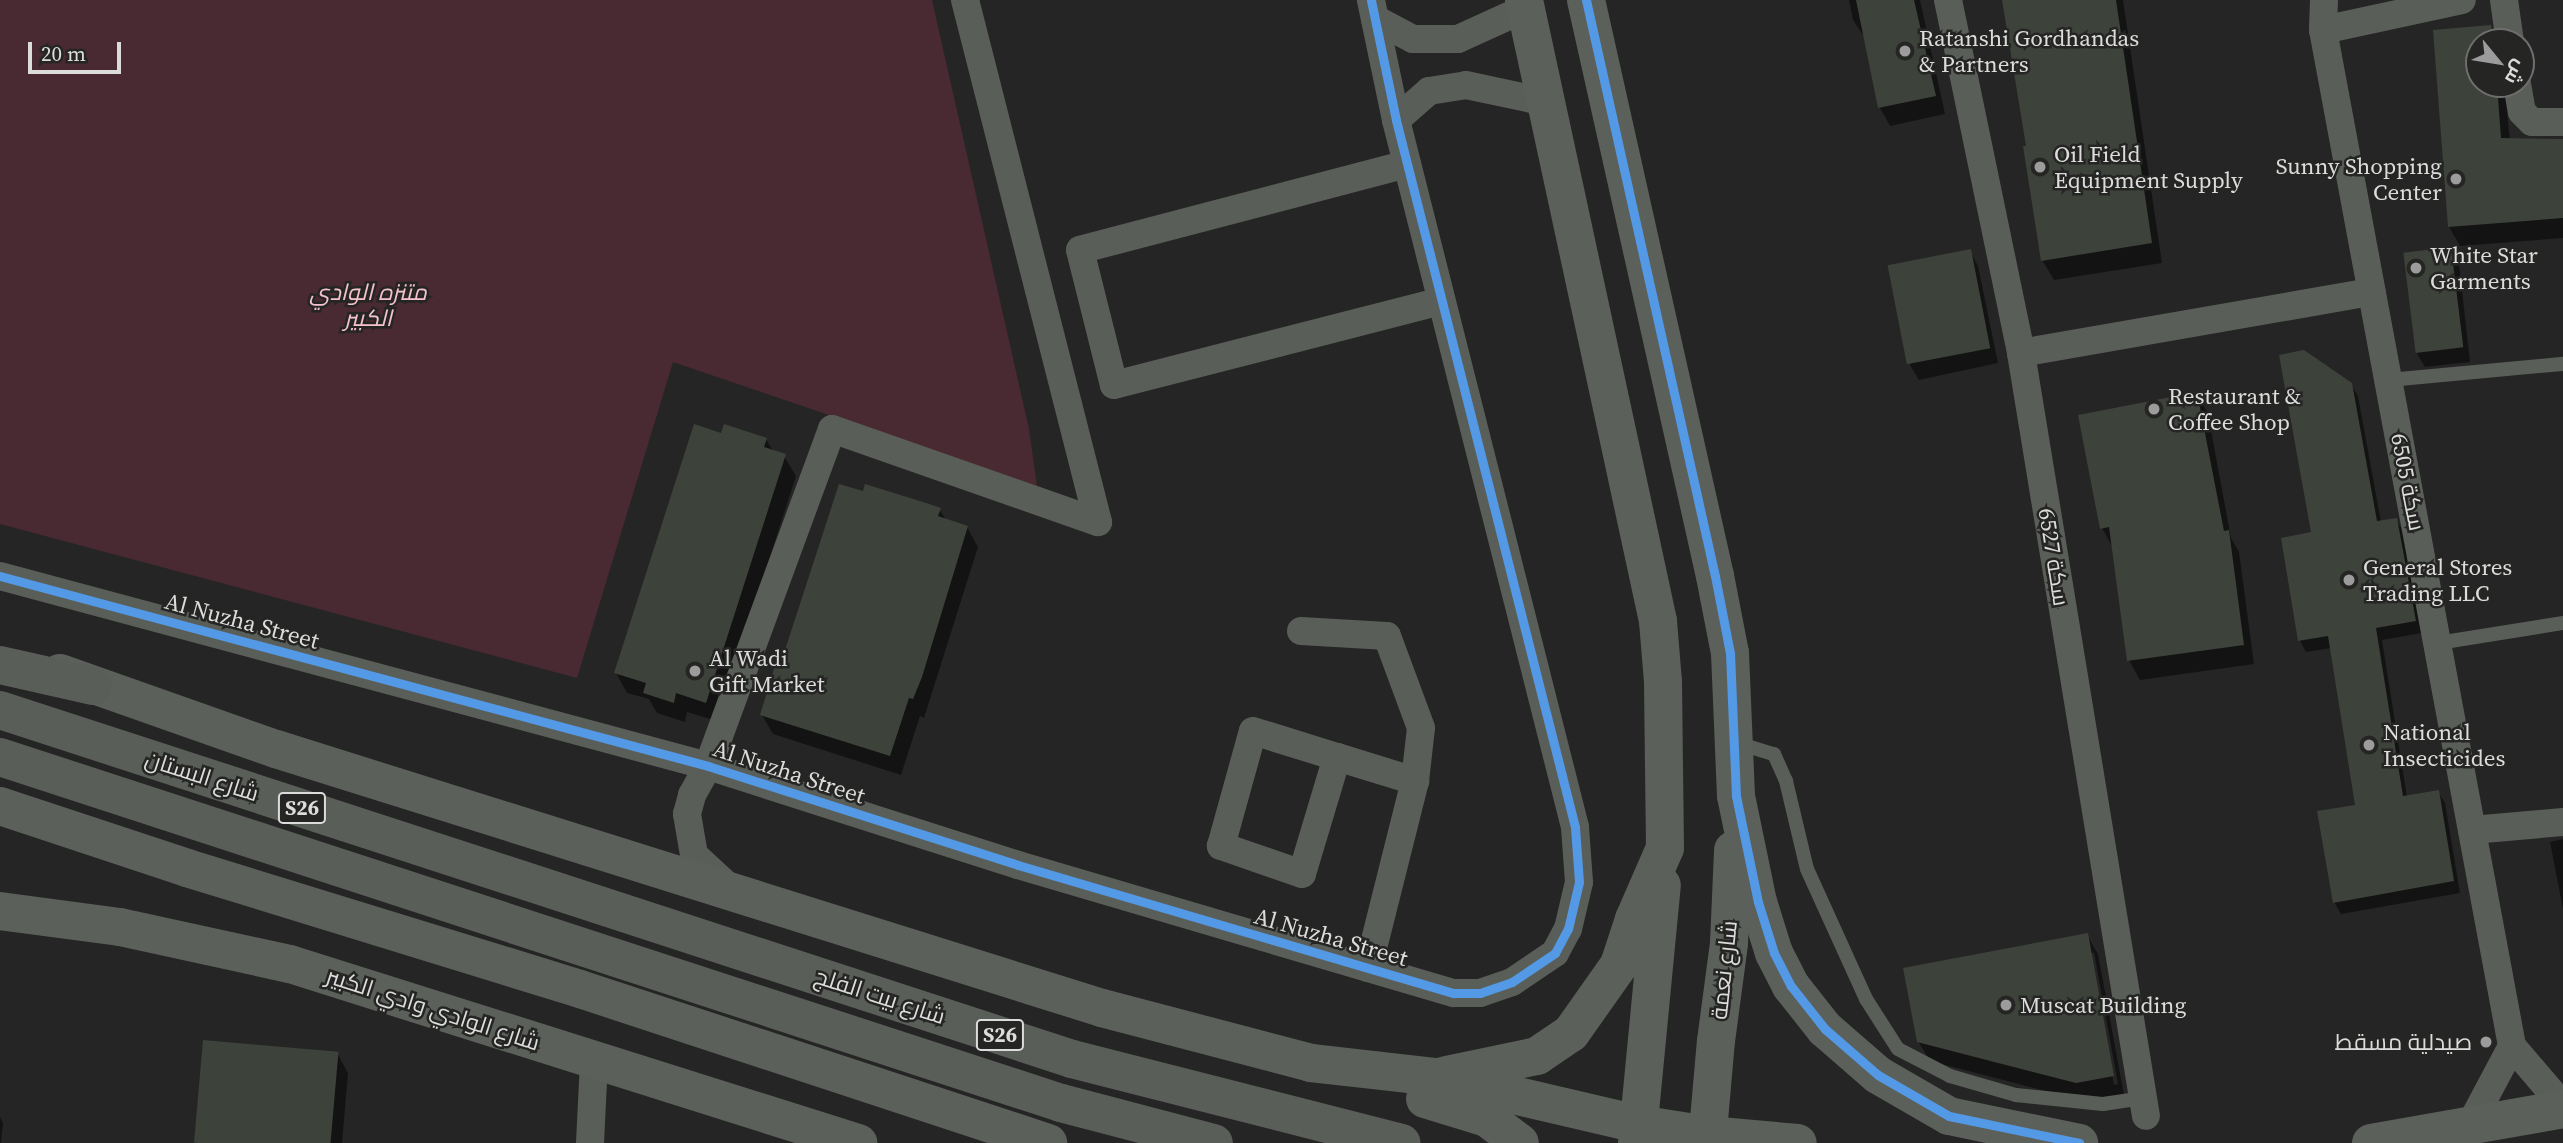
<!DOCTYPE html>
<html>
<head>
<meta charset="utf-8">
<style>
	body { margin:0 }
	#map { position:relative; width:2563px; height:1143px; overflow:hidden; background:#252525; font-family:"Source Serif 4",Cairo,serif }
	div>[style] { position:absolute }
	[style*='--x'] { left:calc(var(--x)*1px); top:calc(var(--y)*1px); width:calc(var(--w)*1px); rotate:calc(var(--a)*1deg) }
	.green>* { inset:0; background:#492932 }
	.shadow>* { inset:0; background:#0007 }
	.building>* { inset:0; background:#3d423b; transform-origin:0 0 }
	.lane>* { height:14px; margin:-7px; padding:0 7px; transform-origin:7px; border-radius:7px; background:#5a5e58 }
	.street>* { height:28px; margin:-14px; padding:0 14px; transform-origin:14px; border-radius:14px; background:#5a5e58 }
	.secondary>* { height:38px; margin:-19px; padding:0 19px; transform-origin:19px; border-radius:19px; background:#5b605a }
	.primary>* { height:38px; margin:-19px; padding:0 19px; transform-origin:19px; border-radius:19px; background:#5a5e58 }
	.cycleway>* { height:9px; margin:-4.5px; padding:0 4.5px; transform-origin:4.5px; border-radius:4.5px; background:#5399e6 }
	.dots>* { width:19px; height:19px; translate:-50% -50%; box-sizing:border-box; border:4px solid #252624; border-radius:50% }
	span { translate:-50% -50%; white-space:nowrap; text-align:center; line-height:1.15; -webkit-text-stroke:5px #252624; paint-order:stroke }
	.shield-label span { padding:2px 5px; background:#252624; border:2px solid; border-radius:5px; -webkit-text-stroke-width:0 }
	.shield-label { font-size:21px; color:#dbdcdb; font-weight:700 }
	.poi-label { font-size:23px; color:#dbdcdb }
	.left { translate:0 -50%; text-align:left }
	.right { translate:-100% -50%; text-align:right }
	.park-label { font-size:23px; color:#f5c1ce; font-style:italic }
	.street-label { font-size:23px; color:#dbdcdb }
	.north { position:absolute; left:2465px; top:28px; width:70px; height:70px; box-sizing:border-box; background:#252624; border:2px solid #6e6f6d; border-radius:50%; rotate:120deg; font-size:19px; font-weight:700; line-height:28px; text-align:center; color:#dbdcdb }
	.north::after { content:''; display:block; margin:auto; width:24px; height:32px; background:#9b9c9b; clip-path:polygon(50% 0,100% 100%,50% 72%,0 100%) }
	.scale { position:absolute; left:28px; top:42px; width:93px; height:32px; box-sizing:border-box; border:4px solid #dbdcdb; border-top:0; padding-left:9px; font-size:21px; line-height:24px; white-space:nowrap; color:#dbdcdb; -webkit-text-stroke:5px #252624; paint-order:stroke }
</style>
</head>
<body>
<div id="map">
	<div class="green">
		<div style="clip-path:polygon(0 0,932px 0,1029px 429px,1037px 486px,673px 362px,577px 678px,0 524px)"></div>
	</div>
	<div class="shadow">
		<div style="clip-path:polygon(1849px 0,1920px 0,1945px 114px,1890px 126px,1880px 108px,1865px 38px,1853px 20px)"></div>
		<div style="clip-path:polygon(2003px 0,2123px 0,2162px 263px,2054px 280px,2042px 260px,2028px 147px)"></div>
		<div style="clip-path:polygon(2490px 27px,2498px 42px,2479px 42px,2479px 84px,2504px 84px,2510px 140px,2563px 140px,2563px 238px,2460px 246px,2449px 227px,2435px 32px)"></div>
		<div style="clip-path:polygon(2450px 248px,2459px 263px,2470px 362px,2425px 367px,2416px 352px)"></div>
		<div style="clip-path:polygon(1970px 251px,1978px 266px,1998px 363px,1919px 380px,1910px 365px,1890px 267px)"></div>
		<div style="clip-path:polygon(2351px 384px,2358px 396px,2381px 522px,2396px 520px,2403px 531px,2422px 633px,2382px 640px,2407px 797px,2438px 792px,2445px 803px,2460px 893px,2341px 914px,2334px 902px,2357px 806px,2332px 648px,2306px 652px,2300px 641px,2313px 534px)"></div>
		<div style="clip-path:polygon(2197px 394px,2208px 414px,2231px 538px,2239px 552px,2254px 664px,2140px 680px,2129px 660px,2113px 548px,2102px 528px)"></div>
		<div style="clip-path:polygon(722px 435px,766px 439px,774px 453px,784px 456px,796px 476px,717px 721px,687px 712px,685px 722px,657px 713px,649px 699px,627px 693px,616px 673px)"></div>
		<div style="clip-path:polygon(939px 509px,946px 520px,967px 527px,978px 547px,924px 718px,920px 716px,901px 775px,773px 734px,762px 715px,786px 653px)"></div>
		<div style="clip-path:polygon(2563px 839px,2563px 909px,2550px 842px)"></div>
		<div style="clip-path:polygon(evenodd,2087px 935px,2098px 954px,2124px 1095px,2088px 1102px,1930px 1061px,1918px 1041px,2087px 935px,2090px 953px,2094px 953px,2118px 1084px,2114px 1085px,2090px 953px)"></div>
		<div style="clip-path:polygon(337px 1053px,348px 1073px,342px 1143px,196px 1143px)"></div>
		<div style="clip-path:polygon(0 1117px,3px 1123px,1px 1143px,0 1143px)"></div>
	</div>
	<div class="building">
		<div style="clip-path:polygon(1856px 0,1914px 0,1936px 96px,1878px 108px)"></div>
		<div style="clip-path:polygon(2002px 0,2116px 0,2152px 243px,2041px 261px,2023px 146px,2026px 146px)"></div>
		<div style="clip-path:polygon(2491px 25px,2493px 42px,2479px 42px,2479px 84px,2497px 84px,2501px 138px,2563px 139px,2563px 218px,2448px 227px,2433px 30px)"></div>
		<div style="left:2451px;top:247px;width:101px;height:48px;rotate:83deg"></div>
		<div style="left:1971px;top:249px;width:101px;height:85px;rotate:79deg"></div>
		<div style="clip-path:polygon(2304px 350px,2352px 383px,2377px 521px,2397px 518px,2416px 621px,2376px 628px,2403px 796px,2439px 790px,2454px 881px,2333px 903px,2317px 811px,2355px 805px,2328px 636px,2298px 641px,2281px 538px,2311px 532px,2279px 355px)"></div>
		<div style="clip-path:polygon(2197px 392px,2224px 531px,2229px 530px,2244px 645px,2127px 661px,2109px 527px,2100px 529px,2078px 415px)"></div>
		<div style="clip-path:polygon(694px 424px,721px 433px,724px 424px,767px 438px,764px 447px,786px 454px,706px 703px,676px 693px,674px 703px,643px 693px,646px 683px,614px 673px)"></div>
		<div style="clip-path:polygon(839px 484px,863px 491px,865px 484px,923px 502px,941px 508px,938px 516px,968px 526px,922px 677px,913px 699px,909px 698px,890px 756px,760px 715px,780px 649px,785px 650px)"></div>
		<div style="clip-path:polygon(2088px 933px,2114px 1076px,2076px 1083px,1917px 1042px,1903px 968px)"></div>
		<div style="left:203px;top:1040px;width:136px;height:103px;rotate:5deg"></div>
	</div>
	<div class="lane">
		<div style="--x:2389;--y:380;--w:175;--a:-5.3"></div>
		<div style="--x:2438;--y:643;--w:127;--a:-9.1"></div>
		<div style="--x:1737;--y:743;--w:39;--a:17"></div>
		<div style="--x:1774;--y:754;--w:30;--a:66"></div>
		<div style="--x:1786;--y:781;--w:90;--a:76.6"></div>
		<div style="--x:1807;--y:869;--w:143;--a:65.6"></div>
		<div style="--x:1866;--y:999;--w:59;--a:57.4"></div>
		<div style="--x:1898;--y:1049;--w:59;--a:27.4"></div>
		<div style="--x:1950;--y:1076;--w:69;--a:16.1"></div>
		<div style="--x:2016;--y:1095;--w:87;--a:5.9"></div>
		<div style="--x:2103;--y:1104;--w:40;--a:-8.5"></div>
	</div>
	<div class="street">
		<div style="--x:1948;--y:0;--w:360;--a:78.3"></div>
		<div style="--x:2021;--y:353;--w:773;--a:80.7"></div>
		<div style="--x:2324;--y:0;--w:30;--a:92"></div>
		<div style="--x:2323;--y:30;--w:1033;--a:79.46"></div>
		<div style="--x:2512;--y:1046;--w:79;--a:49.6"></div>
		<div style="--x:2504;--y:0;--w:42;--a:81.9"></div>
		<div style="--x:1375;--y:19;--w:43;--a:27.8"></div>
		<div style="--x:1413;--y:39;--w:45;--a:0"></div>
		<div style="--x:1458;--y:39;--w:75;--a:-24.5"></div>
		<div style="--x:2323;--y:30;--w:142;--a:-12.2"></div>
		<div style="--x:2517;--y:84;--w:28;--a:80"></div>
		<div style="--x:2522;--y:112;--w:14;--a:45"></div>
		<div style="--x:2532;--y:122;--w:31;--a:0"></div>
		<div style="--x:1396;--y:120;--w:44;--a:-41.3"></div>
		<div style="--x:1429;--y:91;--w:37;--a:-9"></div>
		<div style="--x:1466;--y:85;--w:82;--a:12"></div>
		<div style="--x:1407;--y:164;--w:338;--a:165.3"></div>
		<div style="--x:1080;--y:250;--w:139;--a:75.9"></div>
		<div style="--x:1114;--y:385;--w:338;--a:-14.4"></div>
		<div style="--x:2021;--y:353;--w:356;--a:-9.9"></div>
		<div style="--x:0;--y:576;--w:733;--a:15.02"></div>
		<div style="--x:708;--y:766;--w:325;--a:17.7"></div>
		<div style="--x:1018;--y:865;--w:454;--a:16.4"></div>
		<div style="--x:1454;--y:993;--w:26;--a:0"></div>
		<div style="--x:1480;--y:993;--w:34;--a:-19"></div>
		<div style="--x:1512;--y:982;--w:52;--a:-34"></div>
		<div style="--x:1555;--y:953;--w:27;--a:-62"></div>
		<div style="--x:1568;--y:929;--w:48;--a:-76.8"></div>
		<div style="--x:1579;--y:882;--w:55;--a:-94.2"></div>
		<div style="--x:1575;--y:827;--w:729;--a:-104.21"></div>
		<div style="--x:1396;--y:120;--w:123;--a:-101.8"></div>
		<div style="--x:1301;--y:631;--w:86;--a:3.3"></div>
		<div style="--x:1387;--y:636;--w:98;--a:69.7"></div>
		<div style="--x:1421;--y:728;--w:53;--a:96.5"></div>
		<div style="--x:1415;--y:781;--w:193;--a:104.1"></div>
		<div style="--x:1337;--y:757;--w:122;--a:106.7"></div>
		<div style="--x:1302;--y:874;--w:86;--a:-160.9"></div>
		<div style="--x:1221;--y:846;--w:119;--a:-74.5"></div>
		<div style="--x:1253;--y:731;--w:88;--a:17.2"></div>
		<div style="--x:1337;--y:757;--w:82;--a:17.1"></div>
		<div style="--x:2472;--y:830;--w:91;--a:-5"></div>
		<div style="--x:730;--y:888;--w:49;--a:-137.5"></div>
		<div style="--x:694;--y:855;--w:42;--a:-99.7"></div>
		<div style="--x:687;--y:814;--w:20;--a:-75"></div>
		<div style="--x:692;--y:795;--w:33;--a:-61"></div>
		<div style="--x:708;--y:766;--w:359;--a:-69.8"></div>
		<div style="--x:832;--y:429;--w:282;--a:19.3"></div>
		<div style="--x:1098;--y:522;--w:539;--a:-104.29"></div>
		<div style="--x:2469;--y:1127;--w:92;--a:-62"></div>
		<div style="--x:590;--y:1143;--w:82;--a:-87.2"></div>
	</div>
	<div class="secondary">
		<div style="--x:1586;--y:0;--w:590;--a:77.38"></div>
		<div style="--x:1715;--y:576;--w:78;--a:79"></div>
		<div style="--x:1730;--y:653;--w:143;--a:87.6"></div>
		<div style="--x:1736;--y:796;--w:108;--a:78.3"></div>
		<div style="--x:1758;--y:902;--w:53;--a:72.6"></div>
		<div style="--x:1774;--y:953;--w:37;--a:63"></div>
		<div style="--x:1791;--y:986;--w:55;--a:51.7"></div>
		<div style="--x:1825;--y:1029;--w:70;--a:41"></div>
		<div style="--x:1878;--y:1075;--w:82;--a:30"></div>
		<div style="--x:1949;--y:1116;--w:133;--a:11.7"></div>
		<div style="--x:60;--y:673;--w:229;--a:19.4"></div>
		<div style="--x:276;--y:749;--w:866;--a:17.41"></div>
		<div style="--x:1102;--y:1008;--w:216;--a:14.7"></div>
		<div style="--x:1311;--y:1063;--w:126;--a:6.4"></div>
		<div style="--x:1436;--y:1077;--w:207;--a:13.1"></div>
		<div style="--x:1638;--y:1124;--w:71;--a:8.9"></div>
		<div style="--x:1708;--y:1135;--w:90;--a:5.1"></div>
		<div style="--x:0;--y:806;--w:197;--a:18.3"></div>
		<div style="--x:187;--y:868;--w:411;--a:17.1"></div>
		<div style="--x:580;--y:989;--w:493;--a:18.2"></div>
		<div style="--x:0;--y:911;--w:121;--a:7.6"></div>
		<div style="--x:120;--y:927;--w:174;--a:12.3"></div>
		<div style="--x:290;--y:964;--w:596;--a:17.49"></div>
		<div style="--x:1446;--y:1075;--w:93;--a:-11.8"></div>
		<div style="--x:1537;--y:1056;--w:41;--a:-34.1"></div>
		<div style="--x:1571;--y:1033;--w:83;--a:-54.8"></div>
		<div style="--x:1619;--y:965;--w:48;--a:-71.9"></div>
		<div style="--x:1634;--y:919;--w:77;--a:-66.4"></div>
		<div style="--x:1665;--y:848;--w:166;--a:-90.7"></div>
		<div style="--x:1663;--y:682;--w:61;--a:-94.7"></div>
		<div style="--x:1658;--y:621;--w:635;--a:-102.18"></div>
		<div style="--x:1425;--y:1099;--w:65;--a:17"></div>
		<div style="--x:1487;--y:1118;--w:41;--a:37.1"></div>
		<div style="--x:1637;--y:1143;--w:259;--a:-84.5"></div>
		<div style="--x:1707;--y:1143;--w:102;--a:-85"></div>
		<div style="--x:1716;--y:1041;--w:99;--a:-82.4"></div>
		<div style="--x:1729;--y:943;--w:93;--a:-87.5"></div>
		<div style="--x:2371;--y:1143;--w:195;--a:-10"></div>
	</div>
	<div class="primary">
		<div style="--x:0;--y:665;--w:95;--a:12.7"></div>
		<div style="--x:0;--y:710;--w:1127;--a:18.03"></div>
		<div style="--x:1072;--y:1059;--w:340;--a:14.3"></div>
		<div style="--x:0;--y:757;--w:1116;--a:18.06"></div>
		<div style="--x:1061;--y:1103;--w:158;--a:14.7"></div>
	</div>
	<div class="cycleway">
		<div style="--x:1586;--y:0;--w:590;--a:77.38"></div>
		<div style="--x:1715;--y:576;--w:78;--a:79"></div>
		<div style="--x:1730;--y:653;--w:143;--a:87.6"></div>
		<div style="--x:1736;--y:796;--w:108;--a:78.3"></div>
		<div style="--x:1758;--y:902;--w:53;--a:72.6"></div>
		<div style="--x:1774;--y:953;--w:37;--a:63"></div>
		<div style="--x:1791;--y:986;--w:55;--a:51.7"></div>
		<div style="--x:1825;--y:1029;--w:70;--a:41"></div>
		<div style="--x:1878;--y:1075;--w:82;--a:30"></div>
		<div style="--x:1949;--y:1116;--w:133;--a:11.7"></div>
		<div style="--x:0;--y:576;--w:733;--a:15.02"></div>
		<div style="--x:708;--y:766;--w:325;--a:17.7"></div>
		<div style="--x:1018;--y:865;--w:454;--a:16.4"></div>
		<div style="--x:1454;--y:993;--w:26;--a:0"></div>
		<div style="--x:1480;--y:993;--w:34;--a:-19"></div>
		<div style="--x:1512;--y:982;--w:52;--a:-34"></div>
		<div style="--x:1555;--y:953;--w:27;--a:-62"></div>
		<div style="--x:1568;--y:929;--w:48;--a:-76.8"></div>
		<div style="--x:1579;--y:882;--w:55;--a:-94.2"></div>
		<div style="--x:1575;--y:827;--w:729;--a:-104.21"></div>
		<div style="--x:1396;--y:120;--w:123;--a:-101.8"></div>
	</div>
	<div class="dots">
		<div style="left:1905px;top:51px;background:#9b9c9b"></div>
		<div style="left:2040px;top:167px;background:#9b9c9b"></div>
		<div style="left:2456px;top:179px;background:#9b9c9b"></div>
		<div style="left:2416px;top:268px;background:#9b9c9b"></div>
		<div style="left:2154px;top:409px;background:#9b9c9b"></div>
		<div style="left:2349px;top:580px;background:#9b9c9b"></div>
		<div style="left:695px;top:671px;background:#9b9c9b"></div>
		<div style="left:2369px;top:745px;background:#9b9c9b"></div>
		<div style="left:2006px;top:1005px;background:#9b9c9b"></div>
		<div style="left:2486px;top:1042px;background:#9b9c9b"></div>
	</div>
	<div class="shield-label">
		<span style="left:302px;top:808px">S26</span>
		<span style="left:1000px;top:1035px">S26</span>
	</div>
	<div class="poi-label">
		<span class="left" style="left:1919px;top:51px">Ratanshi Gordhandas<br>&amp; Partners</span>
		<span class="left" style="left:2054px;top:167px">Oil Field<br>Equipment Supply</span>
		<span class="right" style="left:2442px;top:179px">Sunny Shopping<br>Center</span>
		<span class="left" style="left:2430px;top:268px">White Star<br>Garments</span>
		<span class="left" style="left:2168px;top:409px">Restaurant &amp;<br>Coffee Shop</span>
		<span class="left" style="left:2363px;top:580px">General Stores<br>Trading LLC</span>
		<span class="left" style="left:709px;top:671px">Al Wadi<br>Gift Market</span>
		<span class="left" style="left:2383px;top:745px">National<br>Insecticides</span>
		<span class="left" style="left:2020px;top:1005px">Muscat Building</span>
		<span class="right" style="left:2472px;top:1042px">صيدلية مسقط</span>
	</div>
	<div class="park-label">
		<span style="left:368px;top:305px">متنزه الوادي<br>الكبير</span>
	</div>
	<div class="street-label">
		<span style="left:2408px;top:482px;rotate:79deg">سكة 6505</span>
		<span style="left:2054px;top:557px;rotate:81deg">سكة 6527</span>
		<span style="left:242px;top:621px;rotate:15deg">Al Nuzha Street</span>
		<span style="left:789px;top:772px;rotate:18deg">Al Nuzha Street</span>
		<span style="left:202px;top:776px;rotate:18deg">شارع البستان</span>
		<span style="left:1331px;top:937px;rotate:16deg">Al Nuzha Street</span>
		<span style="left:1724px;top:970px;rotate:-84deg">شارع نعمة</span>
		<span style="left:880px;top:996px;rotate:18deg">شارع بيت الفلج</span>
		<span style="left:433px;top:1009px;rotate:18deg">شارع الوادي وادي الكبير</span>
	</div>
	<div class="north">ش</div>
	<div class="scale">20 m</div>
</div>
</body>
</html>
